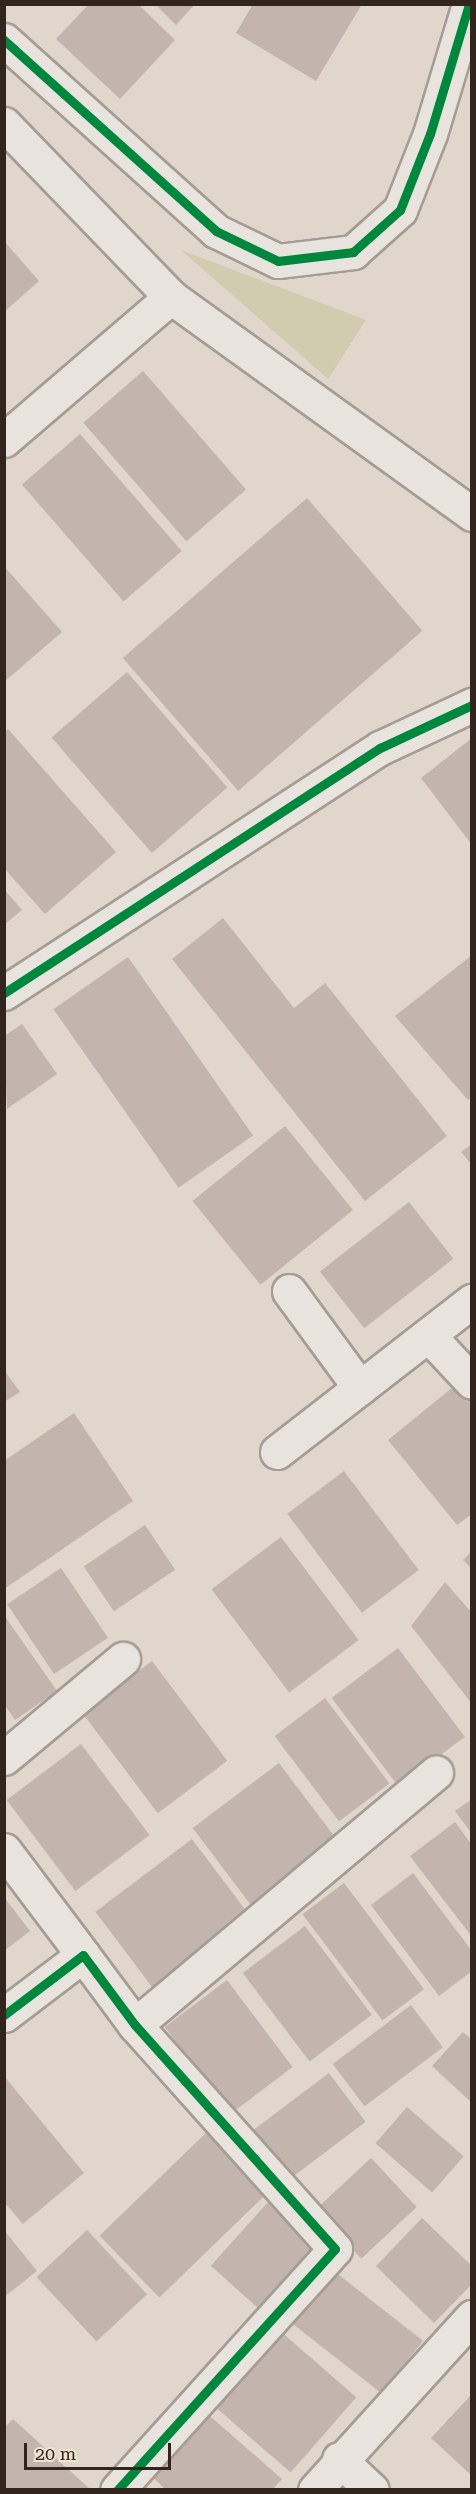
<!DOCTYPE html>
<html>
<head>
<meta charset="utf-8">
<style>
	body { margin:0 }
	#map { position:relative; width:476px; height:2494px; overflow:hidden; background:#e0d6cb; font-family:"Roboto Serif",serif }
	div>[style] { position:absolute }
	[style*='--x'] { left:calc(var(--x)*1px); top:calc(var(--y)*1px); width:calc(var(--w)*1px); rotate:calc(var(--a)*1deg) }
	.green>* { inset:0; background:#d1ccb0 }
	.building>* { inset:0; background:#c3b5ad; transform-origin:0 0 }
	.roads { filter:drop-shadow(2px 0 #a59c95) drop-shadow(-2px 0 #a59c95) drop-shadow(0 2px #a59c95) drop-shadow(0 -2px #a59c95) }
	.street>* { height:33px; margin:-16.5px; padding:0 16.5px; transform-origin:16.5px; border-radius:16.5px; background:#e8e3dc }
	.secondary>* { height:33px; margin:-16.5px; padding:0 16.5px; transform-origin:16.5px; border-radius:16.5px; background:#e8e3dc }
	.cycleway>* { height:9px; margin:-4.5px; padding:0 4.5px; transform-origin:4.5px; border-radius:4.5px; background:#00873e }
	span { translate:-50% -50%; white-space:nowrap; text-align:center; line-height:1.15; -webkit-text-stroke:4.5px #f0e3d2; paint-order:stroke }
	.frame { position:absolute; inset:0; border:6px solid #32251e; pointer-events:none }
	.scale { position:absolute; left:24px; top:2443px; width:147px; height:27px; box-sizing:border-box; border:3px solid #32251e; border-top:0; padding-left:8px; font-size:18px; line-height:21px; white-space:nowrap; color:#32251e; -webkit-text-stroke:4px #f0e3d2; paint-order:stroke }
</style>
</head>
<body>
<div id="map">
	<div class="green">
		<div style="clip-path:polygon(181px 250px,366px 320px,328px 379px)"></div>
	</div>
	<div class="building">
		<div style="clip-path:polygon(89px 4px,138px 4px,175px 40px,120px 99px,56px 39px)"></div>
		<div style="clip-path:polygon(155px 4px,195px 4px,176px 25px)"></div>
		<div style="clip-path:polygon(253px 4px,362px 4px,316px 81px,236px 33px)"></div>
		<div style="clip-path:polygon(4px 241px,39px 281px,4px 312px)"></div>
		<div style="left:143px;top:371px;width:157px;height:79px;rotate:49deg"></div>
		<div style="left:80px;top:434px;width:155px;height:77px;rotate:49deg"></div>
		<div style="left:307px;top:498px;width:176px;height:244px;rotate:49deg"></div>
		<div style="clip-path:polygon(4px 566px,62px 632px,4px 682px)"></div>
		<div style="left:127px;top:672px;width:153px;height:100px;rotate:49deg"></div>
		<div style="clip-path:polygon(8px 729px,116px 852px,45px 914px,4px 868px,4px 732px)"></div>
		<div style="clip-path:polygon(472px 738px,472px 845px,421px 778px)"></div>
		<div style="clip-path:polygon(4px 889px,22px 910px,4px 925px)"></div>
		<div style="clip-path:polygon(223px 918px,294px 1008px,325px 983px,447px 1136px,365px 1201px,172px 959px)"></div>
		<div style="clip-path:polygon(472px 955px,472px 1097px,468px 1100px,395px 1016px)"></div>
		<div style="left:128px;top:957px;width:218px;height:91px;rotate:55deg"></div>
		<div style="clip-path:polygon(22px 1024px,57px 1074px,7px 1109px,4px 1036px)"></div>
		<div style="left:285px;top:1126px;width:108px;height:119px;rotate:51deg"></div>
		<div style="clip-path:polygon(472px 1144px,472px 1165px,461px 1152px)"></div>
		<div style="left:409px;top:1202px;width:72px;height:113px;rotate:52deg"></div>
		<div style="clip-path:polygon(4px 1370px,20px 1392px,4px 1402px)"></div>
		<div style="clip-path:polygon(458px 1383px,472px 1399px,472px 1514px,457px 1525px,388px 1440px)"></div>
		<div style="clip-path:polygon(74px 1413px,133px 1501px,4px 1589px,4px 1461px)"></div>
		<div style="left:344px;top:1471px;width:124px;height:71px;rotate:53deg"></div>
		<div style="left:145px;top:1525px;width:54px;height:74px;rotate:56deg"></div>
		<div style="left:281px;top:1537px;width:129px;height:87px;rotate:53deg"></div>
		<div style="clip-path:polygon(472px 1551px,472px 1569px,463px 1560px)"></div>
		<div style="left:61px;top:1568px;width:84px;height:65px;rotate:56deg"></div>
		<div style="clip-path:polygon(445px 1582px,472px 1613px,472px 1704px,411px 1626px)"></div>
		<div style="clip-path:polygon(4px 1615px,57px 1691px,15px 1720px,4px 1704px)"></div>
		<div style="left:398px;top:1648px;width:111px;height:83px;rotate:53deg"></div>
		<div style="left:152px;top:1661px;width:125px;height:87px;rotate:53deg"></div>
		<div style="left:325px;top:1698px;width:107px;height:63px;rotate:53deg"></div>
		<div style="left:81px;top:1744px;width:114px;height:93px;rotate:53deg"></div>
		<div style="left:279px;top:1763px;width:104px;height:108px;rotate:53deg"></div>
		<div style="clip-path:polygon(472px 1799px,472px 1834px,455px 1811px)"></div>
		<div style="clip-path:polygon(455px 1822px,472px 1845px,472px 1937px,410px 1856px)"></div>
		<div style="left:192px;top:1839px;width:101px;height:121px;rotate:53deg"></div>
		<div style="clip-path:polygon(413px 1873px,472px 1951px,472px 1971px,439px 1996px,371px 1905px)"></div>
		<div style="left:344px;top:1883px;width:133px;height:52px;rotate:53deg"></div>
		<div style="clip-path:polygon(4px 1897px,30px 1931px,4px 1951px)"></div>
		<div style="left:305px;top:1926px;width:111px;height:78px;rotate:53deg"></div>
		<div style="left:227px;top:1980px;width:109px;height:78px;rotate:53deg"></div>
		<div style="left:411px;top:2005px;width:53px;height:98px;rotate:53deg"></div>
		<div style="clip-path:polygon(463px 2032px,472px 2040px,472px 2103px,432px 2066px)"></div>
		<div style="left:329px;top:2073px;width:61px;height:103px;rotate:53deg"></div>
		<div style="clip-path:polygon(4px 2076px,84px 2173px,23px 2224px,4px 2202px)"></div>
		<div style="left:407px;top:2107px;width:75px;height:48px;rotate:41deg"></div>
		<div style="left:211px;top:2128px;width:86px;height:155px;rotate:46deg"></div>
		<div style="left:371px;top:2158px;width:67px;height:76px;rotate:47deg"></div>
		<div style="left:269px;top:2201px;width:75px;height:87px;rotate:42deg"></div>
		<div style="clip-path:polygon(422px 2218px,472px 2266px,472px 2284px,434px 2323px,376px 2266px)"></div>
		<div style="clip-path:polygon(4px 2230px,37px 2271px,4px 2297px)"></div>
		<div style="left:87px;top:2230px;width:88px;height:69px;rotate:47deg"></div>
		<div style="left:330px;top:2268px;width:118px;height:67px;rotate:38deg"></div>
		<div style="left:271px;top:2323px;width:113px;height:100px;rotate:41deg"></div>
		<div style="clip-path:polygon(472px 2394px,472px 2476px,431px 2438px)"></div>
		<div style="clip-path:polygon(196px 2404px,282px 2479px,272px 2490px,166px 2490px,142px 2467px)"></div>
		<div style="clip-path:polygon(13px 2419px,91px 2490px,4px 2490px,4px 2428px)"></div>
	</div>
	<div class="roads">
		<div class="street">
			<div style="--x:4;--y:440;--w:220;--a:-40.6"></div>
			<div style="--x:289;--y:1291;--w:120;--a:53.8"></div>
			<div style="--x:428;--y:1335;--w:64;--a:46.9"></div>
			<div style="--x:277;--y:1452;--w:247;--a:-37.8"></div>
			<div style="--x:4;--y:1758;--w:155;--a:-39.8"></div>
			<div style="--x:4;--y:1850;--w:131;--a:53"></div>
			<div style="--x:4;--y:2015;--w:99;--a:-37.2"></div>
			<div style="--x:83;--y:1955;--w:87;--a:53.4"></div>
			<div style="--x:135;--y:2025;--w:300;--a:48.2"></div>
			<div style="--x:335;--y:2249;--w:325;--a:132.1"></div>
			<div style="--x:135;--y:2025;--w:393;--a:-40"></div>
			<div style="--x:339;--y:2459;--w:45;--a:43.2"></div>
			<div style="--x:315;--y:2490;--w:234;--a:-47.8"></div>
		</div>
		<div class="secondary">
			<div style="--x:4;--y:40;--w:285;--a:42"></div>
			<div style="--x:216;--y:231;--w:69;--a:25.8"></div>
			<div style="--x:278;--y:261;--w:76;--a:-6.8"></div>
			<div style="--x:353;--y:252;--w:63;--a:-41.8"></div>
			<div style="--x:400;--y:210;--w:82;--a:-68.5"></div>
			<div style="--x:430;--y:134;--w:136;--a:-73.3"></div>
			<div style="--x:4;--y:124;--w:240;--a:46"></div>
			<div style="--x:171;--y:297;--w:371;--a:35.8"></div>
			<div style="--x:4;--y:993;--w:449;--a:-33.1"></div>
			<div style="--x:380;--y:748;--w:102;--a:-25.1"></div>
		</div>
	</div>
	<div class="cycleway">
		<div style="--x:4;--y:40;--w:285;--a:42"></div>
		<div style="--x:216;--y:231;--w:69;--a:25.8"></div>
		<div style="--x:278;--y:261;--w:76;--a:-6.8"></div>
		<div style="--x:353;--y:252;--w:63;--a:-41.8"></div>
		<div style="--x:400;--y:210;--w:82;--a:-68.5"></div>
		<div style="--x:430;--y:134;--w:136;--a:-73.3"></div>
		<div style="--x:4;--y:993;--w:449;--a:-33.1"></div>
		<div style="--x:380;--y:748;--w:102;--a:-25.1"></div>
		<div style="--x:4;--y:2015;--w:99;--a:-37.2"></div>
		<div style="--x:83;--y:1955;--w:87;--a:53.4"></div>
		<div style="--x:135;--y:2025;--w:300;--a:48.2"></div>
		<div style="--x:335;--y:2249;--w:325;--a:132.1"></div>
	</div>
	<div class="frame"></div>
	<div class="scale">20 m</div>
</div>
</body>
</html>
